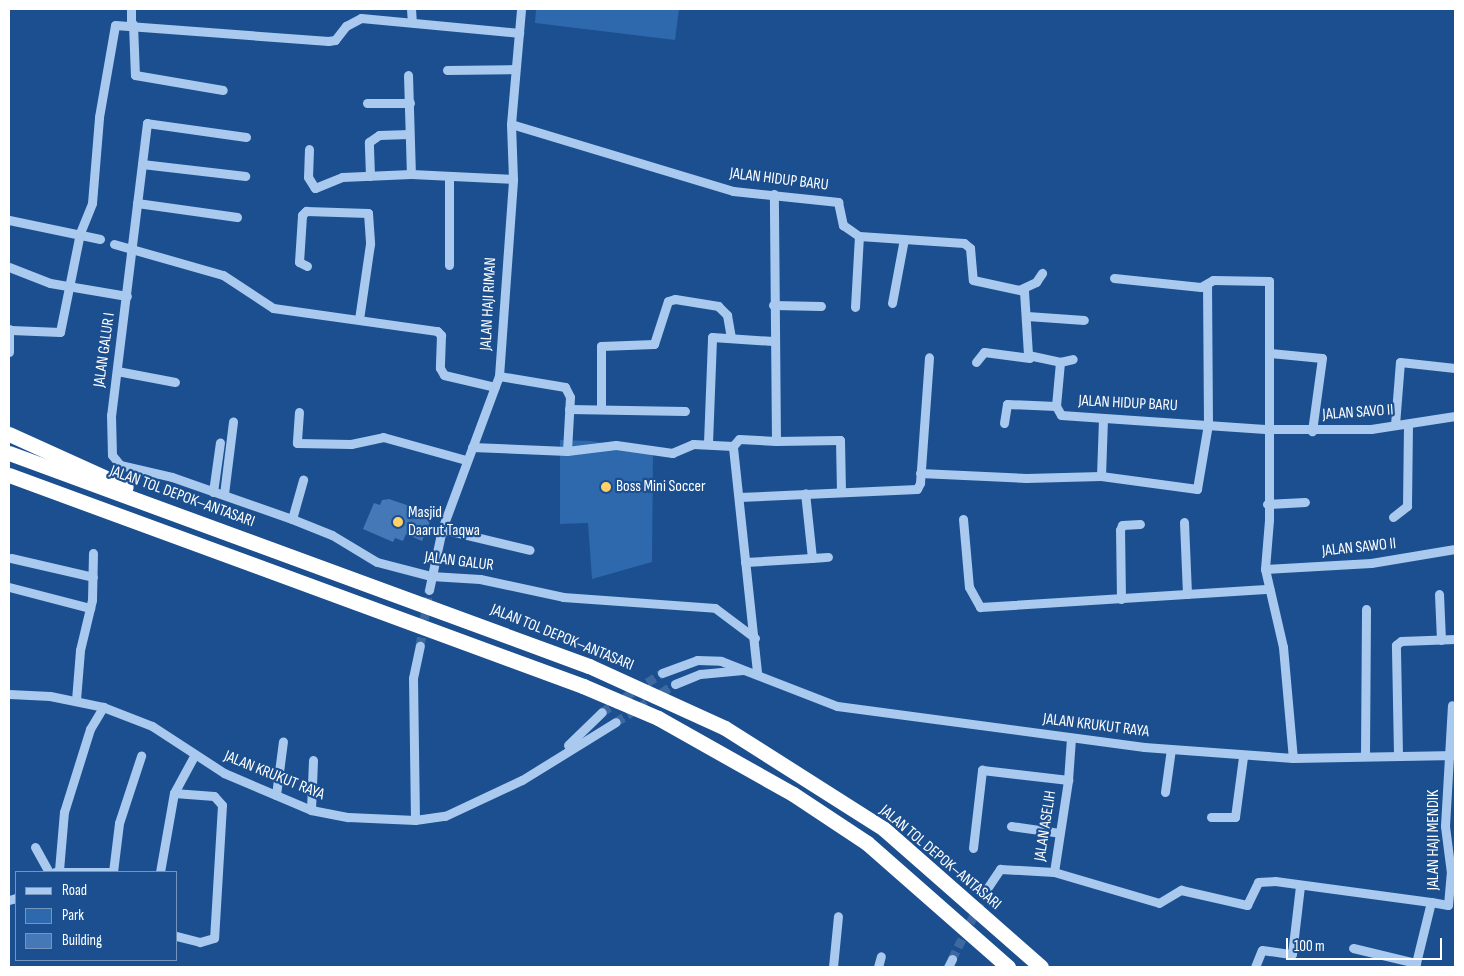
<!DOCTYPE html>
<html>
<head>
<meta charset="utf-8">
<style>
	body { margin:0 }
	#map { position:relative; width:1464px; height:976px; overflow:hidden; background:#1b4f8f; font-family:"Sofia Sans Condensed",sans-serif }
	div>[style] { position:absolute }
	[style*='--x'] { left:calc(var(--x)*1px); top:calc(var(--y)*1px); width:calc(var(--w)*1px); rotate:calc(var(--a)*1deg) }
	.green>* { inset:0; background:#2e69ad }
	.building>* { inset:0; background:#4478b7 }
	.minor-tunnel>* { height:9px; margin-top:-4.5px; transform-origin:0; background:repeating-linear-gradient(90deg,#3d69a0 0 9px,transparent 0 13.5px) }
	.minor>* { height:9px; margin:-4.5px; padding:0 4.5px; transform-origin:4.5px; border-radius:4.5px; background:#a9c9ee }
	.highway>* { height:15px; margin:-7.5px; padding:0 7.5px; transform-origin:7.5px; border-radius:7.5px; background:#fff }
	.dots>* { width:14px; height:14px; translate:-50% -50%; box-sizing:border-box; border:2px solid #1b4f8f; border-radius:50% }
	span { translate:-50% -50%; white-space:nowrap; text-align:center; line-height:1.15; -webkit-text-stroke:4.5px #1b4f8f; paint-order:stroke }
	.street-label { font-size:16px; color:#fff }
	.poi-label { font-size:16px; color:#fff }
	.left { translate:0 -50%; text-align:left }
	.frame { position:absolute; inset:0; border:10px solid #fff; pointer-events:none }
	.legend { position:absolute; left:15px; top:871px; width:162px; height:90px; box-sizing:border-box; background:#1b4f8f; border:1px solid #7695bc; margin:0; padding:6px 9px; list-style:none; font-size:15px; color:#fff }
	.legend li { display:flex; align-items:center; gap:10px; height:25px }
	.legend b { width:25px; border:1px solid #7695bc }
	.scale { position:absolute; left:1286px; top:938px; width:156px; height:22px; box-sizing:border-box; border:2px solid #fff; border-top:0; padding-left:6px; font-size:15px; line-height:18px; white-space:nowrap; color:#fff; -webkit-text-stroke:4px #1b4f8f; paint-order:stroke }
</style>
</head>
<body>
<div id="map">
	<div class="green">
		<div style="clip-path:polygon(536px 9px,679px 9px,675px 40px,535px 23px)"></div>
		<div style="clip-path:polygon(560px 440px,591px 441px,653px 452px,652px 562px,592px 579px,588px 523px,560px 524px)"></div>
	</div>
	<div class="building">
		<div style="clip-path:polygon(389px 499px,433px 514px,422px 541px,406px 534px,403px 541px,395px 538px,393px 542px,363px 529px,374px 503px,380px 505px,382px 500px)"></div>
	</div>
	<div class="minor-tunnel">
		<div style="--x:420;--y:646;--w:57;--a:-80.9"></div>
		<div style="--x:602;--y:712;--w:72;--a:-33"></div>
		<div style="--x:616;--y:722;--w:70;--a:-32.8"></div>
		<div style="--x:952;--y:959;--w:80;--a:-63.4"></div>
	</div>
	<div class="minor">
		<div style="--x:411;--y:9;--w:13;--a:86"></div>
		<div style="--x:361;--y:18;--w:159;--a:5.4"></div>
		<div style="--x:131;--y:24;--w:15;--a:-90"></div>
		<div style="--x:133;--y:24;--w:51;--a:87.8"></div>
		<div style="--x:135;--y:75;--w:89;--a:9.7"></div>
		<div style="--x:447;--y:70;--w:68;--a:-0.8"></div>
		<div style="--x:408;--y:75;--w:99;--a:88.3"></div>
		<div style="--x:367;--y:103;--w:43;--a:0"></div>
		<div style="--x:511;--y:124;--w:232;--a:16.8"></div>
		<div style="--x:733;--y:191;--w:106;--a:6"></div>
		<div style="--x:838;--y:202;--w:24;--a:78"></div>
		<div style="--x:843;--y:225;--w:19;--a:35"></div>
		<div style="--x:859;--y:236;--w:105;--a:3.8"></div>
		<div style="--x:964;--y:243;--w:8;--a:40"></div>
		<div style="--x:970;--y:248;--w:32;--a:85"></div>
		<div style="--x:973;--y:280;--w:52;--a:12.2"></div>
		<div style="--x:1024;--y:291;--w:64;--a:86.4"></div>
		<div style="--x:1028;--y:355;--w:33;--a:12"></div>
		<div style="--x:1060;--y:362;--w:44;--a:95.2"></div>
		<div style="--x:1056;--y:406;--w:10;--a:61"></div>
		<div style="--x:1061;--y:415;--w:208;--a:3.9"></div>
		<div style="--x:1269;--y:429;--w:91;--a:90"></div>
		<div style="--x:1269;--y:520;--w:49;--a:94.7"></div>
		<div style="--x:1265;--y:569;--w:80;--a:77"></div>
		<div style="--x:1283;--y:647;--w:111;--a:84.9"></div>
		<div style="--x:246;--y:137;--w:100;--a:-172"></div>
		<div style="--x:147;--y:123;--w:294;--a:97"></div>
		<div style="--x:111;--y:415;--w:40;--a:88.6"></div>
		<div style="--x:112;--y:455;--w:13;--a:51"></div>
		<div style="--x:120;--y:465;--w:53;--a:13"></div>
		<div style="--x:172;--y:477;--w:127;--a:19.3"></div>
		<div style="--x:292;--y:519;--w:43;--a:21.8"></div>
		<div style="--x:332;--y:535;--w:52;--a:31"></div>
		<div style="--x:377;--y:562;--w:56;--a:14.5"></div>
		<div style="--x:431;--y:576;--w:49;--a:3.5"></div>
		<div style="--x:480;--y:579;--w:85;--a:12.2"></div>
		<div style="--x:563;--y:597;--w:152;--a:4.1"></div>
		<div style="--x:715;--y:608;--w:50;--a:36.9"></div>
		<div style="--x:309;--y:149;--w:28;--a:92"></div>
		<div style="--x:308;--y:177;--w:13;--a:58"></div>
		<div style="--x:315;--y:188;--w:29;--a:-22"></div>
		<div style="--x:342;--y:177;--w:69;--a:-2.5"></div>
		<div style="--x:411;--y:174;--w:102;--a:2.8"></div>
		<div style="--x:142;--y:164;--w:104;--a:6.6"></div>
		<div style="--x:370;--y:176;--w:34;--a:-92"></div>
		<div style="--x:369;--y:142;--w:12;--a:-35"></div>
		<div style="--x:379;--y:135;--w:30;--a:-2"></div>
		<div style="--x:449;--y:176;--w:89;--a:90"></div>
		<div style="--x:137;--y:203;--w:101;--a:8"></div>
		<div style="--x:9;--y:220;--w:93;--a:11.8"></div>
		<div style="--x:114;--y:244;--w:113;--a:15.9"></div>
		<div style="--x:223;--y:275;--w:60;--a:33.4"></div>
		<div style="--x:273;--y:308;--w:166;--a:8"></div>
		<div style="--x:437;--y:331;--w:6;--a:45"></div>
		<div style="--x:441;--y:335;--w:33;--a:92"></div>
		<div style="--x:440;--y:368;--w:8;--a:60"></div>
		<div style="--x:444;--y:375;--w:52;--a:13.2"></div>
		<div style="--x:307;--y:266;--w:9;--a:-153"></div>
		<div style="--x:299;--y:262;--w:47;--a:-86.3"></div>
		<div style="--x:302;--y:215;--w:6;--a:-45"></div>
		<div style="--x:306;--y:211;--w:62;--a:1.8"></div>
		<div style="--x:368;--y:213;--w:31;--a:86"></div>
		<div style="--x:370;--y:244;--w:76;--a:98.3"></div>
		<div style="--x:9;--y:267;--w:44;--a:21.3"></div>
		<div style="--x:50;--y:283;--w:78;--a:9.6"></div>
		<div style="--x:1114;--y:278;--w:87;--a:5.9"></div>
		<div style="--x:1201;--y:287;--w:14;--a:-30"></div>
		<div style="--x:1213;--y:280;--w:56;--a:1"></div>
		<div style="--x:1269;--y:281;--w:148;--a:90"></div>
		<div style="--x:1269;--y:429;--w:102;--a:0"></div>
		<div style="--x:1371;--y:429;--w:85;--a:-8.8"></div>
		<div style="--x:1021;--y:289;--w:17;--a:-25"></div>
		<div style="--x:1036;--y:282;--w:11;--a:-56"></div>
		<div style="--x:892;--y:303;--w:65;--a:-79.4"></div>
		<div style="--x:773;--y:305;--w:48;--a:1.2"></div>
		<div style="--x:855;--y:307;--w:71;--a:-86.8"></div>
		<div style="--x:1027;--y:316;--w:57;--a:4"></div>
		<div style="--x:9;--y:329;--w:23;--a:90"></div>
		<div style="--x:11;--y:330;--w:49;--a:2.3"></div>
		<div style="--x:60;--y:332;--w:101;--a:-78.6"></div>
		<div style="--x:80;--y:233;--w:32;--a:-68"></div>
		<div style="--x:92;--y:203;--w:86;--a:-85.3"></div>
		<div style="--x:99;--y:117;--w:93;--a:-80.1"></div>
		<div style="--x:115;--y:25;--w:214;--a:4.3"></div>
		<div style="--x:328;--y:41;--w:7;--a:-8"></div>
		<div style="--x:335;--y:40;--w:18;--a:-52"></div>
		<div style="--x:346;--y:26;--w:17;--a:-28"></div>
		<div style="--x:1270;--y:353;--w:52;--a:5.5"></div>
		<div style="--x:1322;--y:358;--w:74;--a:97.8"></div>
		<div style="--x:976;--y:362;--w:13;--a:-51"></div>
		<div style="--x:984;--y:352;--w:46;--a:7.4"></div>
		<div style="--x:1060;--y:362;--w:13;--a:-13"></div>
		<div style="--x:117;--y:371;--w:59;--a:10.7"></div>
		<div style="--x:499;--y:376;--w:67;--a:9.5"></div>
		<div style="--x:565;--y:387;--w:11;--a:63"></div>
		<div style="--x:570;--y:397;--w:54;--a:93.2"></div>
		<div style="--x:569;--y:409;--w:116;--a:1"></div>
		<div style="--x:601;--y:409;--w:63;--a:-90"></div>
		<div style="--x:601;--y:346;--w:53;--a:-2.2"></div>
		<div style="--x:654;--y:344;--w:45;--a:-72"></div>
		<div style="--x:668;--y:301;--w:7;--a:-16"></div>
		<div style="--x:675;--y:299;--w:44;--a:9.2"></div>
		<div style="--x:718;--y:306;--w:13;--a:45"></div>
		<div style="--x:727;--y:315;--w:23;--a:80"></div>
		<div style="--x:299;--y:412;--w:31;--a:94"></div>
		<div style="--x:297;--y:443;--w:54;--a:1.1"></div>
		<div style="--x:351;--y:444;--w:33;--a:-12"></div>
		<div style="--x:383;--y:437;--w:86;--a:15.5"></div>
		<div style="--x:1004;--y:423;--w:19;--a:-81"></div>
		<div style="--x:1007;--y:404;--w:49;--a:2.3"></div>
		<div style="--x:1395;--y:425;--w:63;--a:-85.5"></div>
		<div style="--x:1400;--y:362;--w:55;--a:6.2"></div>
		<div style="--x:776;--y:441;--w:64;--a:-0.9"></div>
		<div style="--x:840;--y:440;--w:52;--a:88.9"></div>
		<div style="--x:708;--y:443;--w:106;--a:-87.8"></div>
		<div style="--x:712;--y:337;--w:61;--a:3.8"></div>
		<div style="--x:472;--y:447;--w:95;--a:2.4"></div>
		<div style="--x:567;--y:451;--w:49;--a:-7"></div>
		<div style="--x:616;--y:445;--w:57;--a:8.1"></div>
		<div style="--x:672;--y:453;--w:23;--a:-23"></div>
		<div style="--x:693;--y:444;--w:40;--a:2.9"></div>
		<div style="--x:920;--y:473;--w:106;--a:2.7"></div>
		<div style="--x:1026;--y:478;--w:75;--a:-1.5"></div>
		<div style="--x:1101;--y:476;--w:97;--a:7.7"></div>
		<div style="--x:1197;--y:489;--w:66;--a:-80.4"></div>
		<div style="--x:1208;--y:424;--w:138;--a:-90.4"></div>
		<div style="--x:1101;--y:476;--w:58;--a:-88"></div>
		<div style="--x:213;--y:492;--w:50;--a:-82"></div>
		<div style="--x:224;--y:494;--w:73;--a:-82.9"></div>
		<div style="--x:739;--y:497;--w:178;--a:-2.6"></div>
		<div style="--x:917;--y:489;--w:7;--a:-63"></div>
		<div style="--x:920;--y:483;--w:126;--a:-85.9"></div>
		<div style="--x:1267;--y:504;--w:38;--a:-3"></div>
		<div style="--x:1393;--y:517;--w:18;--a:-38"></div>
		<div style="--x:1407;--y:506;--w:82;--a:-89.3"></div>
		<div style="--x:292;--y:519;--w:41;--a:-74.2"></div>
		<div style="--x:963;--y:519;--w:68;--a:85"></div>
		<div style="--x:969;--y:587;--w:23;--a:61"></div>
		<div style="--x:980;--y:607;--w:290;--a:-3.6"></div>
		<div style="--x:1184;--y:522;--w:72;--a:87.6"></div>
		<div style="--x:442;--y:529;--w:90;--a:13.4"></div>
		<div style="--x:11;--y:558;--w:84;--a:13"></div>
		<div style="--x:812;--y:558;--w:16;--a:-4"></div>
		<div style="--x:745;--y:562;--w:67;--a:-3.4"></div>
		<div style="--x:812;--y:558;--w:65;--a:-96.1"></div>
		<div style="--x:1265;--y:569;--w:106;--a:-3.2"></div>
		<div style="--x:1371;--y:563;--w:85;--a:-9.5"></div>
		<div style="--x:9;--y:587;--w:84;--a:14.5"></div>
		<div style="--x:429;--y:590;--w:62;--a:-78"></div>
		<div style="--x:442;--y:529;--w:163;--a:-69.6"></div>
		<div style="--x:499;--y:376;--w:197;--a:-85.9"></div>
		<div style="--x:513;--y:179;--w:55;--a:-92.1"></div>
		<div style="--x:511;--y:124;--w:115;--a:-85"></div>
		<div style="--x:1439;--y:594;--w:46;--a:87.5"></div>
		<div style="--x:1121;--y:599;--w:69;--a:-90.8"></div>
		<div style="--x:1120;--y:530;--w:5;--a:-68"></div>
		<div style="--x:1122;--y:525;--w:18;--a:-3"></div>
		<div style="--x:757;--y:672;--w:227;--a:-96.1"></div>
		<div style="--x:733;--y:446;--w:9;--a:-49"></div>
		<div style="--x:739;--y:439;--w:37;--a:3"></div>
		<div style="--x:776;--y:441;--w:247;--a:-90.5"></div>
		<div style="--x:662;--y:673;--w:37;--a:-20"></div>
		<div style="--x:697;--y:660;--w:24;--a:2"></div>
		<div style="--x:721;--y:661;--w:124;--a:21.2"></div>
		<div style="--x:837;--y:706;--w:310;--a:7.6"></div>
		<div style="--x:1144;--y:747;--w:149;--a:4.2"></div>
		<div style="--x:1293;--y:758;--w:162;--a:-1.1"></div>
		<div style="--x:675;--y:684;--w:27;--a:-22"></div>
		<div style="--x:700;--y:674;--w:43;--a:-5.3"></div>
		<div style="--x:9;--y:694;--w:41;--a:2.8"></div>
		<div style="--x:50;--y:696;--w:54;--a:11.7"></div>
		<div style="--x:103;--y:707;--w:53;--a:21.2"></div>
		<div style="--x:152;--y:726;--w:86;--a:33.1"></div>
		<div style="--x:224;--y:773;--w:95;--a:23"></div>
		<div style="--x:311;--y:810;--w:38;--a:11"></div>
		<div style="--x:348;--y:817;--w:67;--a:2.6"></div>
		<div style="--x:415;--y:820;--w:30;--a:-8"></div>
		<div style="--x:445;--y:816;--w:85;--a:-25.1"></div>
		<div style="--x:522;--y:780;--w:110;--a:-31.7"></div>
		<div style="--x:76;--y:700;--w:50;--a:-85.4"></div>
		<div style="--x:80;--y:650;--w:51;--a:-76.5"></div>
		<div style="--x:92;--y:600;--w:47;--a:-88.8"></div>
		<div style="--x:568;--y:745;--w:47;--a:-44.1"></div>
		<div style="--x:1398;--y:754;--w:109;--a:-91.1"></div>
		<div style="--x:1396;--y:645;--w:6;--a:-39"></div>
		<div style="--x:1401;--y:641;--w:54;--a:-2.1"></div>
		<div style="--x:1365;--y:755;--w:146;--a:-89.6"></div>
		<div style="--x:1165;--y:792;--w:43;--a:-82.1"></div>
		<div style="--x:174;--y:793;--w:40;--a:4.3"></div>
		<div style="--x:214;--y:796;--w:12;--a:48"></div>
		<div style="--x:222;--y:805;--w:133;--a:93.4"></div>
		<div style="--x:214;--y:938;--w:15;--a:164"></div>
		<div style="--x:200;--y:942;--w:25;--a:-166"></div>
		<div style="--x:276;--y:795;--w:54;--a:-82.6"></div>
		<div style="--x:311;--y:810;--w:50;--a:-87.7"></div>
		<div style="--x:1211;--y:817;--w:24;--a:0"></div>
		<div style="--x:1235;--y:817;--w:61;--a:-82.4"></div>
		<div style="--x:415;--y:820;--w:142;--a:-90.8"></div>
		<div style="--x:413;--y:678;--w:33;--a:-78"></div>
		<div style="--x:1011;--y:826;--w:49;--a:8.1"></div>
		<div style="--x:35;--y:847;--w:29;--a:61"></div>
		<div style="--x:973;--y:848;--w:79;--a:-83.4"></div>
		<div style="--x:982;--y:770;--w:87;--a:6.6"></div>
		<div style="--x:59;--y:870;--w:58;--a:-85.1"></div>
		<div style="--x:64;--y:812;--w:87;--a:-72.6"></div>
		<div style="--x:90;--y:729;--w:26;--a:-59"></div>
		<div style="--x:55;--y:872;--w:57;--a:0"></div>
		<div style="--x:113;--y:872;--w:49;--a:-83"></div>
		<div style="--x:119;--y:823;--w:71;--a:-71.8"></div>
		<div style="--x:160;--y:872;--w:80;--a:-80"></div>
		<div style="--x:174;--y:793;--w:42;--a:-61.6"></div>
		<div style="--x:1054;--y:872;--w:109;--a:16.4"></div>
		<div style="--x:1159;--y:903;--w:26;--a:-31"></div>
		<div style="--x:1181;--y:890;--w:68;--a:12.8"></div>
		<div style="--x:1247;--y:905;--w:25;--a:-64"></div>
		<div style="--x:1258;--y:882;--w:17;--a:-3"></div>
		<div style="--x:1275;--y:881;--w:157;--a:7.7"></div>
		<div style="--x:988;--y:887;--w:22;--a:-56"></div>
		<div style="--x:1000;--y:869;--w:54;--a:3.2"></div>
		<div style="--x:1054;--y:872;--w:93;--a:-81.3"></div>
		<div style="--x:1068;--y:780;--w:42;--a:-85.9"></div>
		<div style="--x:9;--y:900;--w:7;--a:-16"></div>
		<div style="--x:1353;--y:948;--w:65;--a:13.4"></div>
		<div style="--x:833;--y:967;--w:51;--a:-84.4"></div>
		<div style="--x:878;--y:967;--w:11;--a:-75"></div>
		<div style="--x:948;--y:967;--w:9;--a:-63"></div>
		<div style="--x:1255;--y:967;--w:18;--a:-68"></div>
		<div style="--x:1262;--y:950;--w:30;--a:8"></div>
		<div style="--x:1292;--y:954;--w:68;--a:-83.3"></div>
		<div style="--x:1415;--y:967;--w:67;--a:-76.2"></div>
		<div style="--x:1431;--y:902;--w:17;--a:10"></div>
		<div style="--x:1448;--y:905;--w:32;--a:-85"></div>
		<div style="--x:1451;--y:873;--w:47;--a:-97.3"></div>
		<div style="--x:1445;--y:826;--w:121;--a:-86.7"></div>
	</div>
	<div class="highway">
		<div style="--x:9;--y:434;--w:128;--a:24.4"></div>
		<div style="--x:9;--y:453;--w:618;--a:20.17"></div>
		<div style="--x:589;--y:666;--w:149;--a:24.5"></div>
		<div style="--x:725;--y:728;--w:188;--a:32.4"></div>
		<div style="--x:884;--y:829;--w:209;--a:41.3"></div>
		<div style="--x:9;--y:475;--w:612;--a:20.18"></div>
		<div style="--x:583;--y:686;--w:82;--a:23.1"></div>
		<div style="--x:658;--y:718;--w:155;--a:29.4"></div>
		<div style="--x:793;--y:794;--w:89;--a:33.5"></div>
		<div style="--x:867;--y:843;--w:188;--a:41.3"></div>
	</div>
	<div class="dots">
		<div style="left:606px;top:487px;background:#ffd166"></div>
		<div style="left:398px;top:522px;background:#ffd166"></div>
	</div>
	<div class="street-label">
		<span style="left:779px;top:180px;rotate:7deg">JALAN HIDUP BARU</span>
		<span style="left:489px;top:304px;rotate:-87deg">JALAN HAJI RIMAN</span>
		<span style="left:105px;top:350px;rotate:-82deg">JALAN GALUR I</span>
		<span style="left:1128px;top:404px;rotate:3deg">JALAN HIDUP BARU</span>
		<span style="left:1358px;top:413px;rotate:-4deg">JALAN SAVO II</span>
		<span style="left:182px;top:497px;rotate:20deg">JALAN TOL DEPOK–ANTASARI</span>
		<span style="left:1359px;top:548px;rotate:-6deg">JALAN SAWO II</span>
		<span style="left:459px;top:562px;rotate:7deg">JALAN GALUR</span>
		<span style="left:562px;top:638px;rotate:22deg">JALAN TOL DEPOK–ANTASARI</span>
		<span style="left:1096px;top:726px;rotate:7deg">JALAN KRUKUT RAYA</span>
		<span style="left:274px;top:776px;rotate:22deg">JALAN KRUKUT RAYA</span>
		<span style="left:1046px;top:826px;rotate:-81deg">JALAN ASELIH</span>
		<span style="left:1434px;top:840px;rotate:-90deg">JALAN HAJI MENDIK</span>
		<span style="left:940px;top:858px;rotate:40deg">JALAN TOL DEPOK–ANTASARI</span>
	</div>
	<div class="poi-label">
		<span class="left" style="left:616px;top:487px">Boss Mini Soccer</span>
		<span class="left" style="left:408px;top:522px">Masjid<br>Daarut Taqwa</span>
	</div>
	<div class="frame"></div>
	<ul class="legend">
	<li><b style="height:6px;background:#a9c9ee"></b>Road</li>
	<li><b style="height:14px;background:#2e69ad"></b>Park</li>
	<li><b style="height:14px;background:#4478b7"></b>Building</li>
	</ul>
	<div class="scale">100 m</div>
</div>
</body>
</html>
